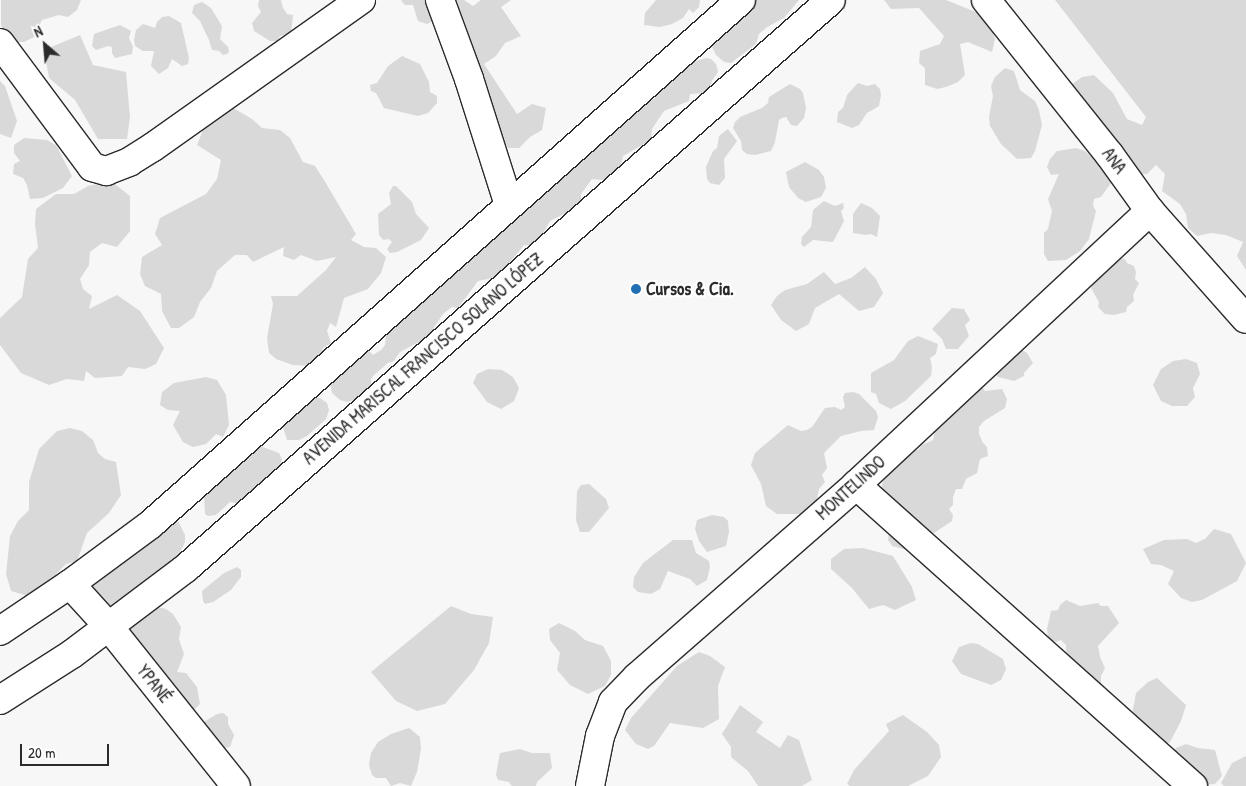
<!DOCTYPE html>
<html>
<head>
<meta charset="utf-8">
<style>
	body { margin:0 }
	#map { position:relative; width:1246px; height:786px; overflow:hidden; background:#f7f7f7; font-family:"Patrick Hand",sans-serif }
	div>[style] { position:absolute }
	[style*='--x'] { left:calc(var(--x)*1px); top:calc(var(--y)*1px); width:calc(var(--w)*1px); rotate:calc(var(--a)*1deg) }
	.green>* { inset:0; background:#d9d9d9 }
	.roads { filter:drop-shadow(1px 0 #2b2b2b) drop-shadow(-1px 0 #2b2b2b) drop-shadow(0 1px #2b2b2b) drop-shadow(0 -1px #2b2b2b) }
	.minor>* { height:28px; margin:-14px; padding:0 14px; transform-origin:14px; border-radius:14px; background:#fff }
	.major>* { height:28px; margin:-14px; padding:0 14px; transform-origin:14px; border-radius:14px; background:#fff }
	.dots>* { width:14px; height:14px; translate:-50% -50%; box-sizing:border-box; border:2px solid #fff; border-radius:50% }
	span { translate:-50% -50%; white-space:nowrap; text-align:center; line-height:1.15; -webkit-text-stroke:4.5px #fff; paint-order:stroke }
	.street-label { font-size:18px; color:#2b2b2b }
	.poi-label { font-size:18px; color:#2b2b2b; font-weight:700 }
	.left { translate:0 -50%; text-align:left }
	.north { position:absolute; left:20px; top:20px; width:50px; height:50px; -webkit-text-stroke:4px #fff; paint-order:stroke; rotate:333deg; font-size:14px; font-weight:700; line-height:20px; text-align:center; color:#2b2b2b }
	.north::after { content:''; display:block; margin:auto; width:18px; height:22px; background:#2b2b2b; clip-path:polygon(50% 0,100% 100%,50% 72%,0 100%) }
	.scale { position:absolute; left:20px; top:744px; width:89px; height:22px; box-sizing:border-box; border:2px solid #2b2b2b; border-top:0; padding-left:6px; font-size:15px; line-height:18px; white-space:nowrap; color:#2b2b2b; -webkit-text-stroke:4px #fff; paint-order:stroke }
</style>
</head>
<body>
<div id="map">
	<div class="green">
		<div style="clip-path:polygon(1px 0,81px 0,77px 10px,68px 17px,59px 15px,42px 20px,34px 37px,24px 42px,18px 42px,3px 30px,1px 24px)"></div>
		<div style="clip-path:polygon(259px 0,281px 0,283px 8px,287px 14px,293px 15px,291px 33px,280px 36px,277px 41px,270px 41px,254px 31px,252px 23px,261px 12px,258px 6px)"></div>
		<div style="clip-path:polygon(401px 0,444px 0,435px 20px,427px 24px,418px 21px,413px 5px,405px 5px)"></div>
		<div style="clip-path:polygon(448px 0,464px 0,473px 6px,481px 0,511px 0,501px 7px,521px 36px,505px 43px,496px 56px,484px 64px,517px 114px,532px 104px,546px 108px,542px 130px,530px 137px,519px 148px,508px 148px,493px 123px)"></div>
		<div style="clip-path:polygon(656px 0,700px 0,699px 7px,693px 13px,689px 9px,683px 18px,672px 24px,660px 27px,644px 25px,645px 13px)"></div>
		<div style="clip-path:polygon(755px 0,799px 0,784px 18px,767px 27px,759px 34px,756px 44px,731px 63px,724px 62px,716px 55px,712px 47px,716px 32px)"></div>
		<div style="clip-path:polygon(884px 0,946px 0,988px 17px,995px 39px,992px 52px,968px 42px,960px 44px,965px 75px,958px 82px,946px 87px,937px 89px,925px 85px,925px 68px,919px 63px,920px 51px,940px 44px,944px 36px,919px 8px,891px 9px)"></div>
		<div style="clip-path:polygon(1055px 0,1246px 0,1246px 270px,1237px 256px,1243px 242px,1226px 235px,1211px 233px,1197px 236px,1188px 228px,1186px 214px,1180px 204px,1162px 191px,1165px 174px,1156px 165px,1147px 174px,1124px 174px,1075px 137px,1068px 123px,1068px 87px,1082px 77px,1094px 75px,1113px 93px,1127px 119px,1142px 125px,1146px 117px)"></div>
		<div style="clip-path:polygon(202px 2px,211px 8px,222px 26px,220px 39px,228px 47px,229px 52px,227px 54px,223px 55px,219px 51px,212px 50px,209px 40px,200px 21px,192px 13px,194px 5px)"></div>
		<div style="clip-path:polygon(169px 16px,181px 23px,189px 58px,188px 64px,182px 66px,172px 59px,168px 68px,159px 74px,151px 66px,154px 51px,143px 51px,135px 46px,134px 40px,136px 30px,143px 24px,155px 28px,157px 22px,162px 17px)"></div>
		<div style="clip-path:polygon(120px 25px,131px 31px,129px 38px,133px 47px,132px 54px,115px 58px,112px 53px,112px 47px,108px 46px,96px 50px,92px 46px,94px 34px)"></div>
		<div style="clip-path:polygon(80px 35px,93px 65px,126px 72px,130px 117px,127px 139px,98px 139px,75px 100px,49px 78px,44px 50px)"></div>
		<div style="clip-path:polygon(402px 56px,420px 64px,429px 82px,430px 92px,437px 96px,437px 103px,428px 113px,418px 116px,384px 108px,376px 93px,371px 91px,370px 85px,377px 83px,388px 66px)"></div>
		<div style="clip-path:polygon(706px 58px,711px 59px,716px 64px,718px 72px,712px 81px,709px 93px,690px 94px,689px 101px,664px 111px,652px 129px,651px 140px,623px 156px,621px 166px,614px 174px,604px 180px,592px 179px,581px 194px,581px 201px,570px 211px,550px 221px,536px 246px,524px 245px,498px 277px,478px 281px,458px 308px,452px 307px,443px 314px,423px 344px,417px 343px,400px 352px,394px 361px,388px 363px,374px 375px,371px 379px,372px 397px,360px 402px,354px 400px,347px 402px,340px 400px,332px 393px,329px 379px,361px 350px,369px 351px,373px 355px,381px 350px,385px 345px,386px 336px,394px 328px,397px 322px,627px 109px,645px 105px,655px 98px,677px 67px)"></div>
		<div style="clip-path:polygon(1005px 68px,1014px 71px,1020px 90px,1035px 101px,1039px 110px,1042px 125px,1035px 151px,1031px 158px,1017px 159px,1001px 144px,990px 126px,989px 117px,993px 96px,991px 86px,995px 77px)"></div>
		<div style="clip-path:polygon(0 81px,5px 86px,17px 121px,11px 138px,0 134px)"></div>
		<div style="clip-path:polygon(858px 83px,867px 86px,875px 84px,880px 89px,881px 95px,879px 106px,867px 113px,859px 125px,852px 128px,837px 122px,838px 112px,843px 108px,847px 95px)"></div>
		<div style="clip-path:polygon(790px 84px,800px 89px,803px 93px,806px 108px,804px 118px,797px 126px,791px 125px,786px 117px,782px 118px,779px 120px,775px 142px,771px 151px,755px 155px,747px 154px,742px 150px,741px 141px,733px 128px,735px 122px,740px 117px,762px 108px,768px 103px,769px 97px)"></div>
		<div style="clip-path:polygon(228px 105px,252px 119px,262px 128px,280px 130px,290px 138px,303px 162px,315px 166px,324px 180px,356px 234px,351px 240px,364px 247px,376px 248px,386px 257px,381px 273px,368px 289px,344px 298px,336px 327px,330px 323px,327px 331px,331px 343px,323px 348px,320px 361px,313px 366px,293px 365px,276px 359px,269px 353px,267px 338px,273px 304px,271px 296px,297px 296px,326px 270px,336px 257px,317px 261px,301px 255px,294px 260px,283px 256px,284px 247px,253px 262px,247px 255px,235px 255px,217px 271px,211px 288px,200px 302px,194px 317px,179px 328px,171px 328px,162px 311px,161px 294px,145px 286px,140px 274px,142px 257px,162px 245px,155px 234px,160px 218px,206px 194px,217px 179px,221px 160px,197px 145px,203px 130px,219px 110px)"></div>
		<div style="clip-path:polygon(728px 129px,737px 141px,724px 159px,725px 178px,719px 185px,710px 183px,707px 179px,706px 167px,713px 151px,717px 148px,719px 136px)"></div>
		<div style="clip-path:polygon(24px 138px,47px 140px,56px 145px,72px 176px,63px 188px,43px 198px,30px 199px,27px 185px,23px 178px,13px 174px,14px 164px,20px 161px,14px 153px,14px 145px)"></div>
		<div style="clip-path:polygon(1076px 148px,1085px 151px,1096px 161px,1111px 183px,1101px 197px,1094px 199px,1093px 205px,1096px 211px,1089px 239px,1080px 251px,1066px 260px,1048px 261px,1044px 254px,1044px 233px,1048px 229px,1052px 211px,1048px 199px,1059px 174px,1051px 175px,1047px 167px,1050px 159px,1057px 151px)"></div>
		<div style="clip-path:polygon(805px 162px,819px 170px,824px 177px,826px 188px,821px 197px,806px 202px,798px 198px,789px 187px,786px 172px)"></div>
		<div style="clip-path:polygon(111px 181px,130px 196px,130px 231px,117px 247px,102px 243px,90px 252px,89px 265px,80px 279px,83px 289px,92px 296px,89px 309px,117px 295px,140px 311px,164px 348px,156px 364px,145px 369px,128px 367px,122px 376px,95px 378px,86px 371px,84px 381px,67px 379px,49px 385px,21px 373px,0 345px,0 318px,22px 297px,28px 259px,38px 248px,35px 224px,36px 209px,56px 194px,74px 194px,88px 186px)"></div>
		<div style="clip-path:polygon(393px 186px,396px 186px,412px 202px,416px 214px,429px 228px,421px 240px,397px 252px,390px 253px,387px 249px,392px 242px,389px 239px,383px 240px,379px 235px,378px 214px,391px 204px,389px 193px)"></div>
		<div style="clip-path:polygon(824px 201px,835px 206px,843px 203px,844px 208px,841px 211px,844px 221px,833px 242px,813px 240px,804px 247px,801px 244px,802px 237px,811px 227px,813px 210px)"></div>
		<div style="clip-path:polygon(861px 203px,872px 208px,880px 216px,877px 237px,871px 234px,866px 235px,853px 233px,853px 214px)"></div>
		<div style="clip-path:polygon(1117px 257px,1125px 259px,1127px 263px,1134px 266px,1136px 272px,1135px 279px,1139px 283px,1133px 295px,1134px 301px,1127px 307px,1126px 312px,1114px 315px,1105px 314px,1098px 307px,1099px 302px,1091px 288px,1098px 268px)"></div>
		<div style="clip-path:polygon(865px 267px,876px 279px,883px 293px,874px 307px,859px 311px,839px 294px,815px 308px,809px 324px,796px 331px,781px 320px,771px 305px,777px 296px,785px 290px,807px 284px,824px 272px,835px 284px,851px 278px)"></div>
		<div style="clip-path:polygon(952px 308px,964px 309px,970px 320px,965px 325px,969px 336px,958px 349px,946px 349px,942px 339px,932px 329px)"></div>
		<div style="clip-path:polygon(918px 336px,938px 344px,936px 354px,930px 358px,932px 367px,931px 376px,905px 401px,891px 409px,879px 403px,876px 394px,871px 392px,871px 373px,894px 360px,908px 341px)"></div>
		<div style="clip-path:polygon(1020px 349px,1027px 353px,1033px 363px,1024px 373px,1024px 376px,1014px 381px,998px 377px,995px 374px)"></div>
		<div style="clip-path:polygon(1186px 359px,1197px 363px,1200px 374px,1193px 388px,1195px 397px,1187px 406px,1172px 406px,1161px 401px,1153px 385px,1161px 369px,1173px 361px)"></div>
		<div style="clip-path:polygon(488px 369px,502px 370px,513px 377px,519px 388px,514px 401px,501px 409px,487px 402px,473px 383px,477px 374px)"></div>
		<div style="clip-path:polygon(206px 377px,217px 380px,226px 395px,229px 425px,223px 437px,216px 434px,206px 444px,193px 447px,183px 442px,173px 425px,180px 411px,168px 410px,160px 405px,162px 392px,174px 383px)"></div>
		<div style="clip-path:polygon(981px 385px,985px 391px,1002px 389px,1007px 399px,1005px 408px,984px 421px,979px 427px,979px 434px,983px 443px,987px 447px,988px 456px,980px 459px,977px 473px,966px 479px,962px 489px,956px 489px,953px 497px,953px 505px,949px 509px,953px 515px,952px 521px,934px 533px,925px 531px,914px 547px,904px 549px,892px 546px,888px 540px,889px 532px,880px 494px,883px 481px,889px 470px,911px 450px,918px 450px,922px 445px,933px 440px,935px 430px)"></div>
		<div style="clip-path:polygon(853px 392px,859px 394px,876px 411px,878px 417px,874px 430px,861px 431px,841px 436px,824px 453px,827px 468px,822px 475px,825px 482px,819px 489px,817px 499px,811px 507px,801px 514px,777px 514px,766px 506px,761px 484px,751px 465px,755px 453px,788px 425px,801px 431px,807px 430px,812px 427px,825px 408px,835px 407px,841px 410px,845px 407px,843px 397px,845px 393px)"></div>
		<div style="clip-path:polygon(309px 398px,320px 398px,327px 403px,329px 410px,326px 419px,307px 436px,299px 440px,287px 440px,282px 424px)"></div>
		<div style="clip-path:polygon(70px 428px,82px 431px,93px 440px,98px 453px,105px 459px,116px 462px,121px 495px,109px 513px,87px 533px,77px 561px,66px 564px,57px 573px,50px 589px,28px 596px,11px 591px,6px 574px,10px 536px,18px 521px,29px 510px,29px 482px,39px 449px,57px 431px)"></div>
		<div style="clip-path:polygon(260px 446px,279px 453px,282px 459px,281px 466px,273px 477px,264px 485px,254px 488px,241px 504px,230px 502px,216px 515px,208px 516px,205px 514px,204px 495px,211px 484px,231px 469px,239px 467px,247px 452px)"></div>
		<div style="clip-path:polygon(589px 484px,606px 499px,609px 508px,589px 532px,580px 532px,576px 520px,577px 491px,581px 485px)"></div>
		<div style="clip-path:polygon(712px 515px,724px 517px,728px 521px,729px 532px,726px 546px,707px 552px,699px 541px,695px 529px,697px 520px)"></div>
		<div style="clip-path:polygon(177px 519px,185px 535px,185px 542px,177px 558px,170px 562px,166px 571px,105px 612px,92px 588px,94px 575px,163px 520px)"></div>
		<div style="clip-path:polygon(1214px 529px,1231px 534px,1246px 563px,1237px 581px,1202px 600px,1192px 602px,1181px 598px,1168px 584px,1174px 571px,1161px 565px,1151px 564px,1143px 549px,1164px 540px,1187px 539px,1196px 543px,1205px 539px)"></div>
		<div style="clip-path:polygon(673px 540px,692px 540px,696px 553px,709px 561px,710px 567px,707px 580px,697px 586px,690px 579px,668px 571px,660px 589px,651px 594px,638px 592px,633px 587px,634px 577px,643px 563px)"></div>
		<div style="clip-path:polygon(863px 548px,893px 556px,912px 587px,916px 600px,895px 610px,883px 605px,869px 609px,852px 588px,831px 569px,831px 559px,844px 549px)"></div>
		<div style="clip-path:polygon(237px 567px,241px 570px,241px 577px,231px 590px,213px 602px,205px 604px,203px 601px,202px 591px,224px 573px)"></div>
		<div style="clip-path:polygon(1066px 600px,1080px 606px,1098px 603px,1101px 606px,1108px 606px,1119px 623px,1098px 646px,1100px 657px,1105px 668px,1101px 676px,1101px 687px,1066px 654px,1066px 645px,1061px 640px,1056px 642px,1048px 638px,1047px 629px,1051px 611px,1058px 610px,1060px 605px)"></div>
		<div style="clip-path:polygon(451px 606px,471px 614px,493px 617px,489px 643px,474px 670px,445px 704px,417px 711px,396px 701px,371px 672px)"></div>
		<div style="clip-path:polygon(158px 607px,166px 609px,173px 614px,181px 627px,179px 639px,184px 654px,177px 672px,186px 673px,197px 687px,200px 704px,195px 709px,190px 711px,146px 685px,132px 682px,118px 657px,113px 639px,142px 616px)"></div>
		<div style="clip-path:polygon(559px 623px,575px 631px,585px 640px,603px 646px,611px 661px,611px 675px,605px 686px,588px 694px,570px 685px,557px 670px,560px 653px,550px 640px,549px 629px)"></div>
		<div style="clip-path:polygon(971px 643px,978px 644px,1003px 659px,1006px 669px,1001px 680px,991px 685px,961px 674px,952px 661px,959px 647px)"></div>
		<div style="clip-path:polygon(699px 652px,710px 656px,725px 667px,718px 686px,719px 719px,703px 728px,670px 723px,654px 746px,648px 749px,636px 744px,625px 730px,631px 718px,677px 666px)"></div>
		<div style="clip-path:polygon(1157px 678px,1186px 705px,1181px 721px,1170px 742px,1159px 747px,1132px 715px,1136px 693px,1148px 682px)"></div>
		<div style="clip-path:polygon(740px 705px,763px 722px,756px 732px,780px 748px,788px 735px,799px 740px,812px 780px,802px 786px,758px 786px,748px 771px,731px 757px,731px 747px,722px 734px)"></div>
		<div style="clip-path:polygon(223px 713px,228px 717px,228px 724px,234px 735px,230px 747px,219px 749px,202px 723px,217px 714px)"></div>
		<div style="clip-path:polygon(903px 715px,927px 732px,939px 745px,941px 757px,928px 776px,908px 786px,850px 786px,847px 784px,854px 770px,889px 731px,886px 724px)"></div>
		<div style="clip-path:polygon(409px 728px,420px 737px,421px 749px,417px 772px,411px 786px,400px 783px,391px 786px,386px 778px,376px 778px,372px 775px,369px 765px,371px 753px,378px 742px,391px 734px)"></div>
		<div style="clip-path:polygon(1186px 744px,1198px 748px,1215px 750px,1222px 776px,1215px 784px,1189px 786px,1171px 756px,1176px 748px)"></div>
		<div style="clip-path:polygon(520px 749px,532px 753px,550px 753px,552px 768px,537px 782px,536px 786px,512px 786px,509px 782px,498px 780px,496px 775px,500px 753px)"></div>
		<div style="clip-path:polygon(1246px 756px,1246px 786px,1224px 786px,1221px 783px,1232px 763px)"></div>
	</div>
	<div class="roads">
		<div class="minor">
			<div style="--x:440;--y:0;--w:84;--a:69.8"></div>
			<div style="--x:469;--y:79;--w:132;--a:72.4"></div>
			<div style="--x:986;--y:0;--w:197;--a:51.4"></div>
			<div style="--x:1109;--y:154;--w:70;--a:54.3"></div>
			<div style="--x:1150;--y:211;--w:144;--a:48.4"></div>
			<div style="--x:0;--y:43;--w:154;--a:53.4"></div>
			<div style="--x:92;--y:167;--w:15;--a:16"></div>
			<div style="--x:106;--y:171;--w:25;--a:-21"></div>
			<div style="--x:129;--y:162;--w:28;--a:-32"></div>
			<div style="--x:153;--y:147;--w:255;--a:-35.3"></div>
			<div style="--x:856;--y:485;--w:452;--a:41.8"></div>
			<div style="--x:70;--y:584;--w:58;--a:47.8"></div>
			<div style="--x:109;--y:627;--w:203;--a:51.4"></div>
			<div style="--x:590;--y:786;--w:51;--a:-78.7"></div>
			<div style="--x:600;--y:736;--w:36;--a:-69"></div>
			<div style="--x:613;--y:702;--w:35;--a:-46"></div>
			<div style="--x:637;--y:677;--w:291;--a:-41.2"></div>
			<div style="--x:856;--y:485;--w:402;--a:-43"></div>
		</div>
		<div class="major">
			<div style="--x:0;--y:631;--w:84;--a:-33.9"></div>
			<div style="--x:70;--y:584;--w:101;--a:-36.5"></div>
			<div style="--x:151;--y:524;--w:789;--a:-41.61"></div>
			<div style="--x:0;--y:700;--w:85;--a:-32.6"></div>
			<div style="--x:72;--y:654;--w:143;--a:-37"></div>
			<div style="--x:186;--y:568;--w:859;--a:-41.37"></div>
		</div>
	</div>
	<div class="dots">
		<div style="left:636px;top:289px;background:#1f6fb2"></div>
	</div>
	<div class="street-label">
		<span style="left:1114px;top:161px;rotate:53deg">ANA</span>
		<span style="left:423px;top:359px;rotate:-41deg">AVENIDA MARISCAL FRANCISCO SOLANO LÓPEZ</span>
		<span style="left:851px;top:488px;rotate:-42deg">MONTELINDO</span>
		<span style="left:154px;top:684px;rotate:51deg">YPANÉ</span>
	</div>
	<div class="poi-label">
		<span class="left" style="left:646px;top:289px">Cursos &amp; Cia.</span>
	</div>
	<div class="north">N</div>
	<div class="scale">20 m</div>
</div>
</body>
</html>
